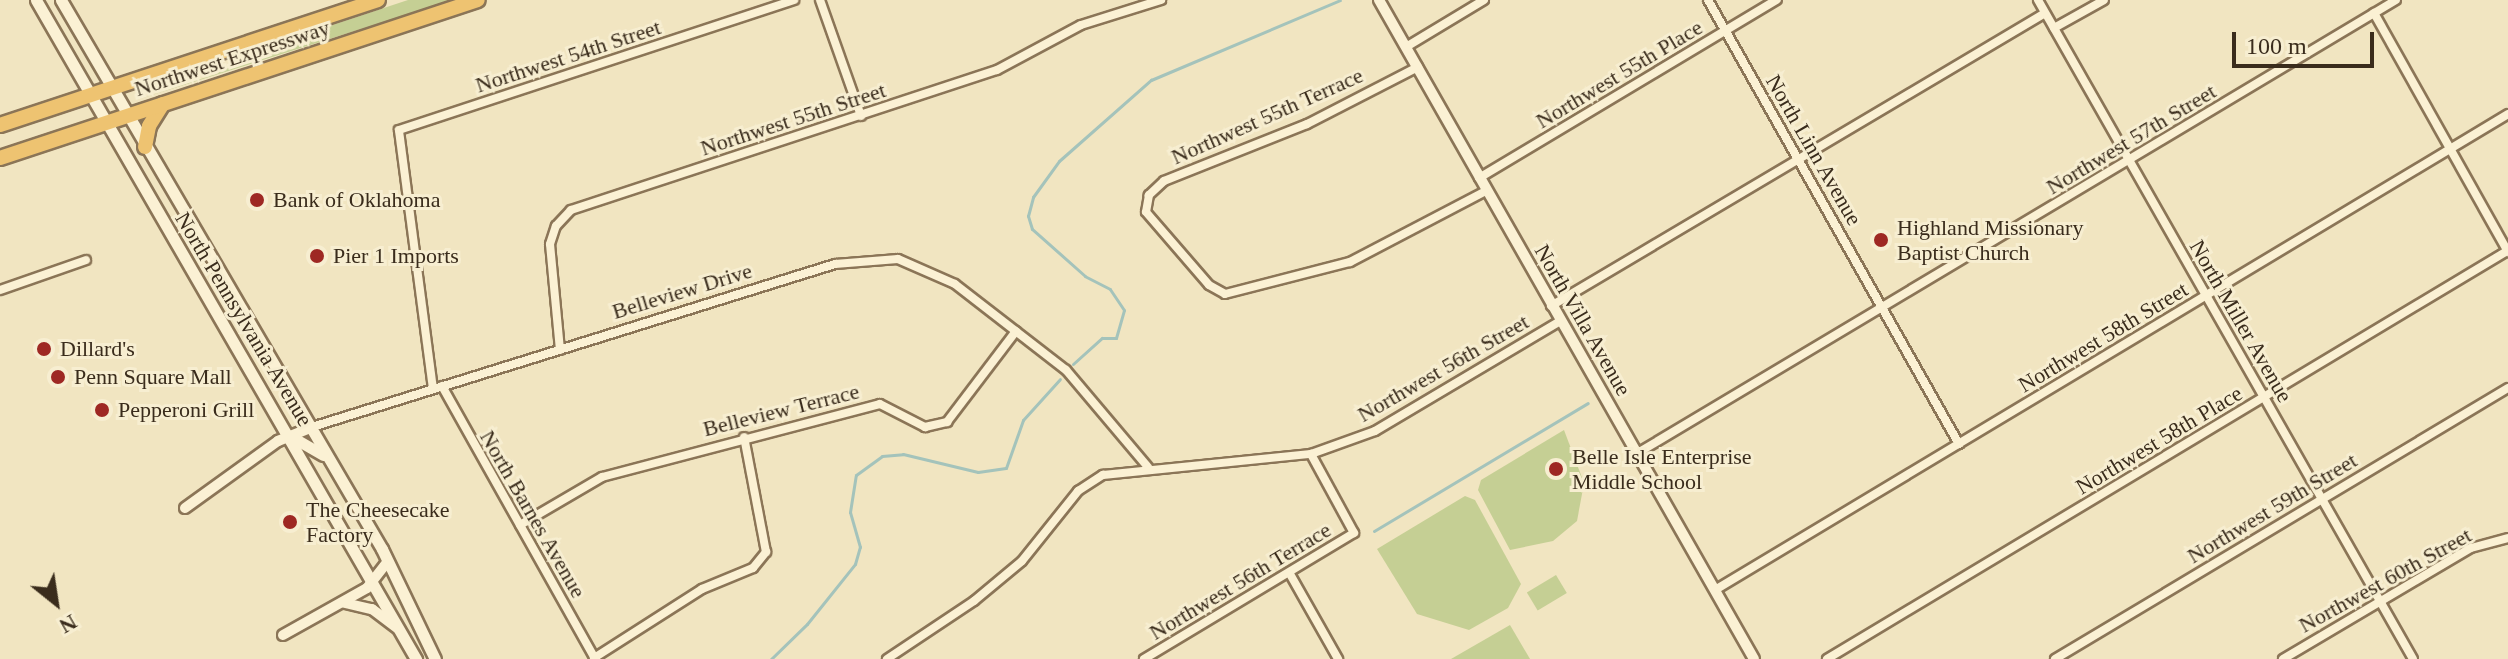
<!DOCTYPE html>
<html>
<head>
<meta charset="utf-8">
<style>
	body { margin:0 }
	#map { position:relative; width:2508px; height:659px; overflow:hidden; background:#f1e5c1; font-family:Georgia,serif }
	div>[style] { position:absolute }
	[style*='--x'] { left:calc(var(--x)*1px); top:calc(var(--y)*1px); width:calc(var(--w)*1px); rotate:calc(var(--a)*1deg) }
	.green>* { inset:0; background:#c5cf94; transform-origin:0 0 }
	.stream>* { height:3px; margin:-1.5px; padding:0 1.5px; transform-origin:1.5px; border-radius:1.5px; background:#a4c3bb }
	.roads { filter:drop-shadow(2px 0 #8b7557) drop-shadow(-2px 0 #8b7557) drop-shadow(0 2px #8b7557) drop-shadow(0 -2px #8b7557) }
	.minor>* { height:8px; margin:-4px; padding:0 4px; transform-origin:4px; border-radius:4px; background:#fbf1d4 }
	.tertiary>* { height:10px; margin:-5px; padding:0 5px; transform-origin:5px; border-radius:5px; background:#fbf1d4 }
	.secondary>* { height:11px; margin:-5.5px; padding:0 5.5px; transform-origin:5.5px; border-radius:5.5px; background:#fbf1d4 }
	.trunk>* { height:14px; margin:-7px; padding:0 7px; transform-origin:7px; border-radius:7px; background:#eec371 }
	.dots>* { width:22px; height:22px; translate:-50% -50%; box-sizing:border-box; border:4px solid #f7eed1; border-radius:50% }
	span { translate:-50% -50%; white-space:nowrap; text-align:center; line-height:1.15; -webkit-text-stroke:6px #f7eed1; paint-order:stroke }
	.street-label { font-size:22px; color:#3a2c1c }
	.poi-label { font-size:22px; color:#3a2c1c }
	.left { translate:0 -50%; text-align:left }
	.north { position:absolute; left:16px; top:563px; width:80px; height:80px; -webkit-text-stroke:6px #f7eed1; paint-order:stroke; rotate:150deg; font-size:22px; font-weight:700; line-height:32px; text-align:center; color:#3a2c1c }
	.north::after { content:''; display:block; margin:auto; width:28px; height:36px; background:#3a2c1c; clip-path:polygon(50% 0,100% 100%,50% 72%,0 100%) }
	.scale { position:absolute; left:2232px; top:32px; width:142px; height:36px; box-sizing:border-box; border:4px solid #3a2c1c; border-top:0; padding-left:10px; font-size:24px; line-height:28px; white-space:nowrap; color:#3a2c1c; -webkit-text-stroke:6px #f7eed1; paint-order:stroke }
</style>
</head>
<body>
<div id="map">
	<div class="green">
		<div style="clip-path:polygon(408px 0,453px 0,133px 101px,216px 74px,278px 43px)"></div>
		<div style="clip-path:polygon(1564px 430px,1584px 483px,1577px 521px,1553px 541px,1510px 550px,1478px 490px,1481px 480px)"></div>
		<div style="clip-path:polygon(1465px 496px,1475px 500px,1521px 584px,1508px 608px,1469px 630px,1417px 614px,1377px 549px)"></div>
		<div style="left:1556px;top:575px;width:21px;height:34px;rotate:59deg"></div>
		<div style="clip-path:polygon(1510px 625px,1530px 659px,1451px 659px)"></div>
	</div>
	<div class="stream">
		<div style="--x:1073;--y:364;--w:39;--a:-42"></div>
		<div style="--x:1102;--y:338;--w:14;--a:0"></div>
		<div style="--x:1116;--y:338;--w:29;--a:-74"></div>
		<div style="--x:1124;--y:310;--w:25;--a:-124"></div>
		<div style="--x:1110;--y:289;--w:28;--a:-153"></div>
		<div style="--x:1085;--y:276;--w:71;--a:-138.4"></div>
		<div style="--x:1032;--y:229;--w:14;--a:-107"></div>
		<div style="--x:1028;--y:216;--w:20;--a:-75"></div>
		<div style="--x:1033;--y:197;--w:44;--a:-54.2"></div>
		<div style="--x:1059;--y:161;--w:123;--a:-41.4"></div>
		<div style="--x:1151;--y:80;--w:205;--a:-22.9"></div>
		<div style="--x:1374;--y:531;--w:249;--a:-30.9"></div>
		<div style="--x:771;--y:659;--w:50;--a:-44.2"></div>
		<div style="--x:807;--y:624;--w:77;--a:-51.3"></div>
		<div style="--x:855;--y:564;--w:18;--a:-74"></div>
		<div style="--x:860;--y:547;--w:36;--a:-106"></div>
		<div style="--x:850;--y:512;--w:37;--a:-81"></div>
		<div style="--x:856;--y:475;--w:32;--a:-36"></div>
		<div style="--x:882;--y:456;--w:21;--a:-5"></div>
		<div style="--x:903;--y:454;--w:77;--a:13.5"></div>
		<div style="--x:978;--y:472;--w:28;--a:-8"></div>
		<div style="--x:1006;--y:468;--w:51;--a:-70.5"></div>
		<div style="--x:1023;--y:420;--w:55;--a:-47.9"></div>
	</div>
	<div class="roads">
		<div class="minor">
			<div style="--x:820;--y:0;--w:123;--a:70.5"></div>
			<div style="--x:1708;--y:0;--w:510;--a:60.52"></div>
			<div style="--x:2038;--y:0;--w:758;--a:60.36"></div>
			<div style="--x:2374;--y:13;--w:274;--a:60.7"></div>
			<div style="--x:2054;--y:28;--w:57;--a:-29.2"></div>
			<div style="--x:1406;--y:47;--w:91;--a:-31.1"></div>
			<div style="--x:1418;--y:67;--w:125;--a:152.8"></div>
			<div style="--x:1307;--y:124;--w:154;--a:158.3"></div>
			<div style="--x:1164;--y:181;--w:21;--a:137"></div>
			<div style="--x:1149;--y:195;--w:17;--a:100"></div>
			<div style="--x:1146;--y:212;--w:96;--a:49.2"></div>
			<div style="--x:1209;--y:285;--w:18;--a:29"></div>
			<div style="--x:1225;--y:294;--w:129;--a:-14.4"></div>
			<div style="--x:1350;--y:262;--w:153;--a:-27.6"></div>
			<div style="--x:1479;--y:178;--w:347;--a:-30.9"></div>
			<div style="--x:0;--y:290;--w:91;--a:-19.2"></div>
			<div style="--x:1551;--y:306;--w:574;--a:-30.67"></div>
			<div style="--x:560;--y:350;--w:106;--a:-95.4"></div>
			<div style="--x:550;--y:244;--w:19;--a:-72"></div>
			<div style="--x:556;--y:226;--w:22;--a:-47"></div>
			<div style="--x:571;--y:210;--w:448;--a:-18.2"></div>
			<div style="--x:997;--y:70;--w:95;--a:-28.2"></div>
			<div style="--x:1081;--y:25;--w:84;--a:-17.4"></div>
			<div style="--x:442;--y:386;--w:313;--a:60.7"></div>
			<div style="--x:433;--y:389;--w:261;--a:-97.5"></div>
			<div style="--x:399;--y:130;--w:416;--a:-18.2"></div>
			<div style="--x:312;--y:427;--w:548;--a:-17.31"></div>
			<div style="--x:835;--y:264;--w:63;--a:-4.5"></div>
			<div style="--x:898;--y:259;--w:62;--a:23.7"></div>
			<div style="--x:955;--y:284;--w:140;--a:37.8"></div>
			<div style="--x:1066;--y:370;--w:127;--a:49.8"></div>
			<div style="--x:1636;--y:454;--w:885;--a:-30.85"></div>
			<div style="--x:520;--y:525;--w:95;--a:-30.3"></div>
			<div style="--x:602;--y:477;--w:287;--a:-14.7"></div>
			<div style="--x:880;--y:404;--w:51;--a:27.1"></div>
			<div style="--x:925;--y:427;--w:23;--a:-13"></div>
			<div style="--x:947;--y:422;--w:114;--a:-52.8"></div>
			<div style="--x:1290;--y:574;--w:98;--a:60.5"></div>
			<div style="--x:1715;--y:590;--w:925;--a:-30.97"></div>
			<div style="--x:594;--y:658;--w:128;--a:-32.6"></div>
			<div style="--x:702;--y:589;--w:55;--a:-22.4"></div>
			<div style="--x:753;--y:568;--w:21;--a:-51"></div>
			<div style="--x:766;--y:552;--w:117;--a:-100.8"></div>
			<div style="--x:887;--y:659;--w:105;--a:-33.7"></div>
			<div style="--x:974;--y:601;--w:62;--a:-39.8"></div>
			<div style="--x:1022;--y:561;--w:90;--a:-51.3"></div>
			<div style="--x:1078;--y:491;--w:30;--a:-33"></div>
			<div style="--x:1103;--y:475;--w:209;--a:-5.8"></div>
			<div style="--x:1311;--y:454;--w:68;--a:-19.8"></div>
			<div style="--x:1375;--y:431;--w:215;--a:-30.7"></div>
			<div style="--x:1144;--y:659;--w:245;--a:-31"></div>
			<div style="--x:1354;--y:533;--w:90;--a:-118.6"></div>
			<div style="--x:1827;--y:659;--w:793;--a:-30.96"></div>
			<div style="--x:2055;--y:659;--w:528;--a:-30.89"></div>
			<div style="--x:2283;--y:659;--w:218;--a:-30.6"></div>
			<div style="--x:2471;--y:548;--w:38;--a:-15"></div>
		</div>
		<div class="tertiary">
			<div style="--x:1379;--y:0;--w:758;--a:60.36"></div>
			<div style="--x:185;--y:508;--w:115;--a:-35.8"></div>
			<div style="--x:278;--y:441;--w:37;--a:-22"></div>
			<div style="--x:345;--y:603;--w:28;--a:13"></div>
			<div style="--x:372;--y:609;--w:31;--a:37"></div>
			<div style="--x:283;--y:635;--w:96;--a:-29.2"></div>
			<div style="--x:367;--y:588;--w:33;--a:-52"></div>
		</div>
		<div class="secondary">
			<div style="--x:36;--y:0;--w:761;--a:60.03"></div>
			<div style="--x:61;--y:0;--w:636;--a:59.69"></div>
			<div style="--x:382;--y:549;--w:122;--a:64.3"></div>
			<div style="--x:292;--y:437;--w:36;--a:30"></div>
		</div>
		<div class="trunk">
			<div style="--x:0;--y:125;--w:398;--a:-18.3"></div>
			<div style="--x:145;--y:147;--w:21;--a:-79"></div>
			<div style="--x:149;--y:126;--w:26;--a:-58"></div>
			<div style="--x:0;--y:158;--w:503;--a:-18.29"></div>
		</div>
	</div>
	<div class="dots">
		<div style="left:257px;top:200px;background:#9e2823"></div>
		<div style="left:1881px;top:240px;background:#9e2823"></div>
		<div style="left:317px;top:256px;background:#9e2823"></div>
		<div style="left:44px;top:349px;background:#9e2823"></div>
		<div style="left:58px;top:377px;background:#9e2823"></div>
		<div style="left:102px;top:410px;background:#9e2823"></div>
		<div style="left:1556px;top:469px;background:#9e2823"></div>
		<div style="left:290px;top:522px;background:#9e2823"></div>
	</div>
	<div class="street-label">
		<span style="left:568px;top:56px;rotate:-18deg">Northwest 54th Street</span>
		<span style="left:232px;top:58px;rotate:-18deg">Northwest Expressway</span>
		<span style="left:1619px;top:74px;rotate:-31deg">Northwest 55th Place</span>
		<span style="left:1267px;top:116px;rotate:-24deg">Northwest 55th Terrace</span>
		<span style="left:793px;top:119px;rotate:-18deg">Northwest 55th Street</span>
		<span style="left:2131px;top:139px;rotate:-31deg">Northwest 57th Street</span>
		<span style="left:1814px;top:150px;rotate:60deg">North Linn Avenue</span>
		<span style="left:682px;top:291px;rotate:-17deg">Belleview Drive</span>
		<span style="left:244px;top:319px;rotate:59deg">North Pennsylvania Avenue</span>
		<span style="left:1583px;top:320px;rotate:60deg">North Villa Avenue</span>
		<span style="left:2241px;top:321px;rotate:60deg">North Miller Avenue</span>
		<span style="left:2103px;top:337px;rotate:-31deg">Northwest 58th Street</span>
		<span style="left:1443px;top:368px;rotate:-30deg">Northwest 56th Street</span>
		<span style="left:781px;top:410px;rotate:-14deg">Belleview Terrace</span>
		<span style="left:2159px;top:440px;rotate:-31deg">Northwest 58th Place</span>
		<span style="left:2272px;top:508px;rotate:-31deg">Northwest 59th Street</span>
		<span style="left:533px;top:514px;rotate:60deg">North Barnes Avenue</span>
		<span style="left:2385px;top:580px;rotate:-29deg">Northwest 60th Street</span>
		<span style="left:1240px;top:581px;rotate:-31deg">Northwest 56th Terrace</span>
	</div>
	<div class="poi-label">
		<span class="left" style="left:273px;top:200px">Bank of Oklahoma</span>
		<span class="left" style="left:1897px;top:240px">Highland Missionary<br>Baptist Church</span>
		<span class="left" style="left:333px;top:256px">Pier 1 Imports</span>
		<span class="left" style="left:60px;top:349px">Dillard's</span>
		<span class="left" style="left:74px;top:377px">Penn Square Mall</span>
		<span class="left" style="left:118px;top:410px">Pepperoni Grill</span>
		<span class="left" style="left:1572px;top:469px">Belle Isle Enterprise<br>Middle School</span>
		<span class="left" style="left:306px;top:522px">The Cheesecake<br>Factory</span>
	</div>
	<div class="north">N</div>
	<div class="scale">100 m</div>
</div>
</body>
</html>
